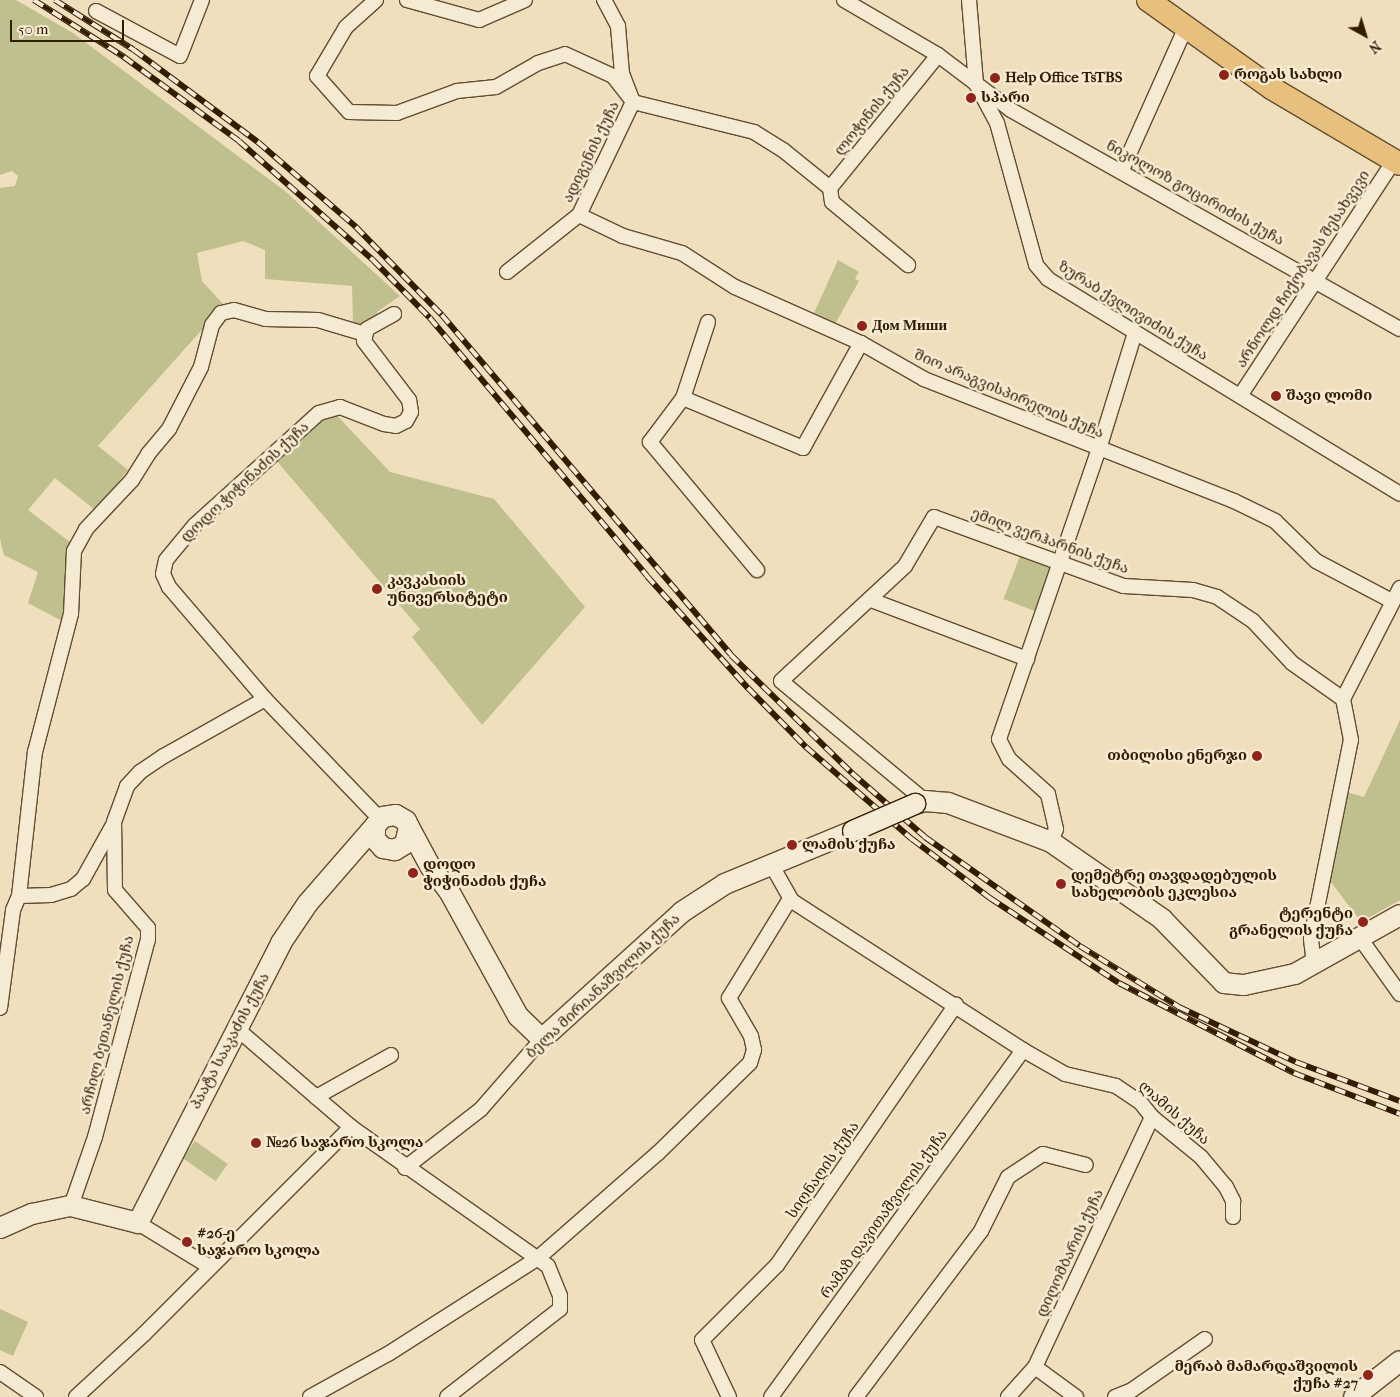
<!DOCTYPE html>
<html>
<head>
<meta charset="utf-8">
<style>
	body { margin:0 }
	#map { position:relative; width:1400px; height:1397px; overflow:hidden; background:#efdfbc; font-family:"IM FELL French Canon","Noto Serif Georgian",serif }
	div>[style] { position:absolute }
	[style*='--x'] { left:calc(var(--x)*1px); top:calc(var(--y)*1px); width:calc(var(--w)*1px); rotate:calc(var(--a)*1deg) }
	.green>* { inset:0; background:#bfc08d; transform-origin:0 0 }
	.roads { filter:drop-shadow(1px 0 #624d2f) drop-shadow(-1px 0 #624d2f) drop-shadow(0 1px #624d2f) drop-shadow(0 -1px #624d2f) }
	.street>* { height:14px; margin:-7px; padding:0 7px; transform-origin:7px; border-radius:7px; background:#f5ead3 }
	.secondary>* { height:20px; margin:-10px; padding:0 10px; transform-origin:10px; border-radius:10px; background:#f5ead3 }
	.primary>* { height:22px; margin:-11px; padding:0 11px; transform-origin:11px; border-radius:11px; background:#e8c07e }
	.rail>* { height:5.5px; margin-top:-2.75px; transform-origin:0; background:repeating-linear-gradient(90deg,#f5ead3 0 11px,#331c00 0 22px); box-sizing:border-box; border-block:1px solid #331c00 }
	.bridges { filter:drop-shadow(1px 0 #331c00) drop-shadow(-1px 0 #331c00) drop-shadow(0 1px #331c00) drop-shadow(0 -1px #331c00) }
	.secondary-bridge>* { height:20px; margin:-10px; padding:0 10px; transform-origin:10px; border-radius:10px; background:#f5ead3 }
	.dots>* { width:14px; height:14px; translate:-50% -50%; box-sizing:border-box; border:2px solid #f5ead3; border-radius:50% }
	span { translate:-50% -50%; white-space:nowrap; text-align:center; line-height:1.15; -webkit-text-stroke:5px #f5ead3; paint-order:stroke }
	.poi-label { font-size:15px; color:#331c00; font-weight:700 }
	.left { translate:0 -50%; text-align:left }
	.right { translate:-100% -50%; text-align:right }
	.street-label { font-size:15px; color:#331c00 }
	.north { position:absolute; left:1340px; top:10px; width:50px; height:50px; -webkit-text-stroke:4px #f5ead3; paint-order:stroke; rotate:141deg; font-size:14px; font-weight:700; line-height:20px; text-align:center; color:#331c00 }
	.north::after { content:''; display:block; margin:auto; width:18px; height:22px; background:#331c00; clip-path:polygon(50% 0,100% 100%,50% 72%,0 100%) }
	.scale { position:absolute; left:10px; top:20px; width:114px; height:22px; box-sizing:border-box; border:2px solid #331c00; border-top:0; padding-left:6px; font-size:15px; line-height:18px; white-space:nowrap; color:#331c00; -webkit-text-stroke:4px #f5ead3; paint-order:stroke }
</style>
</head>
<body>
<div id="map">
	<div class="green">
		<div style="clip-path:polygon(0 0,16px 0,73px 33px,285px 191px,400px 296px,377px 312px,378px 327px,353px 325px,352px 286px,265px 279px,265px 250px,243px 241px,197px 253px,202px 281px,224px 305px,98px 446px,128px 470px,95px 510px,55px 478px,28px 510px,70px 542px,64px 622px,28px 603px,38px 572px,4px 555px,0 539px,0 188px,15px 186px,18px 176px,12px 171px,0 175px)"></div>
		<div style="clip-path:polygon(838px 260px,859px 272px,855px 279px,859px 281px,835px 324px,814px 313px)"></div>
		<div style="clip-path:polygon(331px 409px,390px 472px,494px 499px,585px 607px,482px 725px,412px 637px,420px 629px,275px 459px)"></div>
		<div style="left:1020px;top:556px;width:34px;height:46px;rotate:21deg"></div>
		<div style="clip-path:polygon(1400px 720px,1400px 900px,1361px 922px,1328px 878px,1343px 791px,1364px 797px)"></div>
		<div style="left:195px;top:1141px;width:40px;height:21px;rotate:35deg"></div>
		<div style="clip-path:polygon(0 1309px,28px 1322px,13px 1356px,0 1350px)"></div>
	</div>
	<div class="roads">
		<div class="street">
			<div style="--x:376;--y:0;--w:40;--a:138"></div>
			<div style="--x:346;--y:27;--w:57;--a:120.6"></div>
			<div style="--x:317;--y:76;--w:48;--a:48.4"></div>
			<div style="--x:349;--y:112;--w:48;--a:1.2"></div>
			<div style="--x:397;--y:113;--w:64;--a:-20.1"></div>
			<div style="--x:457;--y:91;--w:39;--a:-6"></div>
			<div style="--x:496;--y:87;--w:48;--a:-29.7"></div>
			<div style="--x:538;--y:63;--w:28;--a:-18"></div>
			<div style="--x:565;--y:54;--w:53;--a:24.6"></div>
			<div style="--x:613;--y:76;--w:33;--a:52"></div>
			<div style="--x:633;--y:102;--w:125;--a:13.9"></div>
			<div style="--x:754;--y:132;--w:34;--a:32"></div>
			<div style="--x:783;--y:150;--w:60;--a:39"></div>
			<div style="--x:407;--y:0;--w:75;--a:15.5"></div>
			<div style="--x:479;--y:20;--w:50;--a:-23.5"></div>
			<div style="--x:844;--y:0;--w:109;--a:30.3"></div>
			<div style="--x:938;--y:55;--w:91;--a:37"></div>
			<div style="--x:1011;--y:110;--w:446;--a:29.4"></div>
			<div style="--x:969;--y:0;--w:84;--a:85.2"></div>
			<div style="--x:976;--y:84;--w:44;--a:61.7"></div>
			<div style="--x:997;--y:123;--w:147;--a:74.6"></div>
			<div style="--x:1036;--y:265;--w:18;--a:49"></div>
			<div style="--x:1048;--y:279;--w:412;--a:31.4"></div>
			<div style="--x:96;--y:11;--w:95;--a:28.2"></div>
			<div style="--x:180;--y:56;--w:60;--a:-68.6"></div>
			<div style="--x:1122;--y:170;--w:157;--a:-65.9"></div>
			<div style="--x:830;--y:188;--w:171;--a:-50.9"></div>
			<div style="--x:830;--y:188;--w:14;--a:82"></div>
			<div style="--x:832;--y:202;--w:99;--a:39.7"></div>
			<div style="--x:579;--y:215;--w:49;--a:25.5"></div>
			<div style="--x:623;--y:236;--w:61;--a:16.1"></div>
			<div style="--x:682;--y:253;--w:63;--a:32.7"></div>
			<div style="--x:735;--y:287;--w:138;--a:24"></div>
			<div style="--x:861;--y:343;--w:73;--a:29.7"></div>
			<div style="--x:924;--y:379;--w:333;--a:21.5"></div>
			<div style="--x:1234;--y:501;--w:46;--a:26"></div>
			<div style="--x:1275;--y:521;--w:57;--a:44.3"></div>
			<div style="--x:1316;--y:561;--w:86;--a:27.8"></div>
			<div style="--x:507;--y:272;--w:92;--a:-38.4"></div>
			<div style="--x:579;--y:215;--w:125;--a:-64.5"></div>
			<div style="--x:633;--y:102;--w:30;--a:-111"></div>
			<div style="--x:622;--y:74;--w:48;--a:-94.8"></div>
			<div style="--x:618;--y:26;--w:30;--a:-118"></div>
			<div style="--x:708;--y:322;--w:80;--a:108.2"></div>
			<div style="--x:683;--y:398;--w:130;--a:22.6"></div>
			<div style="--x:803;--y:448;--w:120;--a:-61.1"></div>
			<div style="--x:1240;--y:396;--w:281;--a:-56.8"></div>
			<div style="--x:683;--y:398;--w:55;--a:126.9"></div>
			<div style="--x:650;--y:442;--w:167;--a:50.1"></div>
			<div style="--x:871;--y:600;--w:167;--a:20.7"></div>
			<div style="--x:1343;--y:699;--w:125;--a:-62.8"></div>
			<div style="--x:925;--y:801;--w:187;--a:-140.2"></div>
			<div style="--x:781;--y:681;--w:169;--a:-42.8"></div>
			<div style="--x:905;--y:566;--w:57;--a:-59.4"></div>
			<div style="--x:934;--y:517;--w:202;--a:20"></div>
			<div style="--x:1124;--y:586;--w:69;--a:3.3"></div>
			<div style="--x:1193;--y:590;--w:25;--a:16"></div>
			<div style="--x:1217;--y:597;--w:43;--a:33.7"></div>
			<div style="--x:1253;--y:621;--w:57;--a:47.1"></div>
			<div style="--x:1292;--y:663;--w:62;--a:35.2"></div>
			<div style="--x:380;--y:819;--w:166;--a:-133.8"></div>
			<div style="--x:265;--y:699;--w:148;--a:-130.6"></div>
			<div style="--x:169;--y:587;--w:14;--a:-115"></div>
			<div style="--x:163;--y:574;--w:14;--a:-78"></div>
			<div style="--x:166;--y:560;--w:45;--a:-50.4"></div>
			<div style="--x:195;--y:525;--w:167;--a:-42.1"></div>
			<div style="--x:319;--y:413;--w:22;--a:-16"></div>
			<div style="--x:340;--y:407;--w:47;--a:21.1"></div>
			<div style="--x:384;--y:424;--w:12;--a:9"></div>
			<div style="--x:396;--y:426;--w:11;--a:-27"></div>
			<div style="--x:406;--y:421;--w:10;--a:-61"></div>
			<div style="--x:411;--y:412;--w:12;--a:-99"></div>
			<div style="--x:409;--y:400;--w:74;--a:-127.3"></div>
			<div style="--x:364;--y:341;--w:12;--a:-76"></div>
			<div style="--x:367;--y:329;--w:31;--a:-29"></div>
			<div style="--x:1051;--y:842;--w:14;--a:-69"></div>
			<div style="--x:1056;--y:829;--w:36;--a:-103"></div>
			<div style="--x:1048;--y:794;--w:52;--a:-138.1"></div>
			<div style="--x:1009;--y:759;--w:22;--a:-117"></div>
			<div style="--x:999;--y:739;--w:307;--a:-71"></div>
			<div style="--x:1099;--y:449;--w:121;--a:-72.8"></div>
			<div style="--x:771;--y:864;--w:43;--a:60.4"></div>
			<div style="--x:792;--y:901;--w:275;--a:32.8"></div>
			<div style="--x:1023;--y:1050;--w:48;--a:29.7"></div>
			<div style="--x:1065;--y:1074;--w:52;--a:13.2"></div>
			<div style="--x:1116;--y:1086;--w:30;--a:34"></div>
			<div style="--x:1141;--y:1103;--w:18;--a:52"></div>
			<div style="--x:1152;--y:1117;--w:63;--a:39.2"></div>
			<div style="--x:1201;--y:1157;--w:39;--a:50"></div>
			<div style="--x:1226;--y:1187;--w:16;--a:63"></div>
			<div style="--x:1233;--y:1201;--w:16;--a:90"></div>
			<div style="--x:19;--y:896;--w:32;--a:-2"></div>
			<div style="--x:51;--y:895;--w:21;--a:-17"></div>
			<div style="--x:71;--y:889;--w:16;--a:-40"></div>
			<div style="--x:83;--y:879;--w:64;--a:-61"></div>
			<div style="--x:1360;--y:938;--w:69;--a:54.5"></div>
			<div style="--x:1314;--y:964;--w:26;--a:-97"></div>
			<div style="--x:1311;--y:938;--w:202;--a:-78.6"></div>
			<div style="--x:1351;--y:740;--w:42;--a:-101"></div>
			<div style="--x:0;--y:1008;--w:99;--a:-82.4"></div>
			<div style="--x:13;--y:910;--w:15;--a:-67"></div>
			<div style="--x:19;--y:896;--w:145;--a:-83.7"></div>
			<div style="--x:35;--y:752;--w:143;--a:-75.4"></div>
			<div style="--x:71;--y:614;--w:63;--a:-87.3"></div>
			<div style="--x:74;--y:551;--w:25;--a:-61"></div>
			<div style="--x:86;--y:529;--w:67;--a:-46.8"></div>
			<div style="--x:132;--y:480;--w:31;--a:-58"></div>
			<div style="--x:148;--y:454;--w:33;--a:-50"></div>
			<div style="--x:169;--y:429;--w:70;--a:-62.7"></div>
			<div style="--x:201;--y:367;--w:43;--a:-75.3"></div>
			<div style="--x:212;--y:325;--w:15;--a:-53"></div>
			<div style="--x:221;--y:313;--w:13;--a:-13"></div>
			<div style="--x:234;--y:310;--w:32;--a:16"></div>
			<div style="--x:265;--y:319;--w:53;--a:1.1"></div>
			<div style="--x:318;--y:320;--w:49;--a:16.6"></div>
			<div style="--x:236;--y:1028;--w:152;--a:40.7"></div>
			<div style="--x:351;--y:1127;--w:241;--a:35.2"></div>
			<div style="--x:548;--y:1266;--w:32;--a:68"></div>
			<div style="--x:560;--y:1296;--w:13;--a:90"></div>
			<div style="--x:560;--y:1309;--w:143;--a:142.1"></div>
			<div style="--x:316;--y:1097;--w:86;--a:-29.2"></div>
			<div style="--x:405;--y:1168;--w:96;--a:-37.8"></div>
			<div style="--x:481;--y:1109;--w:93;--a:-48.9"></div>
			<div style="--x:71;--y:1206;--w:73;--a:-70.8"></div>
			<div style="--x:95;--y:1137;--w:205;--a:-75"></div>
			<div style="--x:148;--y:939;--w:11;--a:-90"></div>
			<div style="--x:148;--y:928;--w:50;--a:-131"></div>
			<div style="--x:115;--y:890;--w:68;--a:-90.8"></div>
			<div style="--x:114;--y:822;--w:38;--a:-70"></div>
			<div style="--x:127;--y:786;--w:19;--a:-47"></div>
			<div style="--x:140;--y:772;--w:29;--a:-34"></div>
			<div style="--x:164;--y:756;--w:116;--a:-29.4"></div>
			<div style="--x:138;--y:1223;--w:84;--a:31.4"></div>
			<div style="--x:1035;--y:1367;--w:51;--a:36.2"></div>
			<div style="--x:0;--y:1372;--w:44;--a:34.8"></div>
			<div style="--x:76;--y:1397;--w:93;--a:-42.8"></div>
			<div style="--x:144;--y:1334;--w:293;--a:-45"></div>
			<div style="--x:310;--y:1397;--w:89;--a:-28.9"></div>
			<div style="--x:388;--y:1354;--w:178;--a:-32.6"></div>
			<div style="--x:538;--y:1258;--w:158;--a:-41.2"></div>
			<div style="--x:657;--y:1154;--w:130;--a:-44.4"></div>
			<div style="--x:750;--y:1063;--w:14;--a:-73"></div>
			<div style="--x:754;--y:1050;--w:14;--a:-102"></div>
			<div style="--x:751;--y:1036;--w:44;--a:-120.1"></div>
			<div style="--x:729;--y:998;--w:116;--a:-58.4"></div>
			<div style="--x:729;--y:1397;--w:63;--a:-115.3"></div>
			<div style="--x:702;--y:1340;--w:106;--a:-45"></div>
			<div style="--x:777;--y:1265;--w:316;--a:-55.5"></div>
			<div style="--x:771;--y:1397;--w:429;--a:-54"></div>
			<div style="--x:856;--y:1397;--w:208;--a:-53"></div>
			<div style="--x:981;--y:1231;--w:60;--a:-63.4"></div>
			<div style="--x:1008;--y:1177;--w:42;--a:-33.3"></div>
			<div style="--x:1043;--y:1154;--w:44;--a:14.3"></div>
			<div style="--x:1008;--y:1397;--w:40;--a:-48"></div>
			<div style="--x:1035;--y:1367;--w:276;--a:-64.9"></div>
			<div style="--x:1115;--y:1397;--w:18;--a:-22"></div>
			<div style="--x:1132;--y:1390;--w:89;--a:-34.9"></div>
		</div>
		<div class="secondary">
			<div style="--x:915;--y:804;--w:10;--a:-17"></div>
			<div style="--x:925;--y:801;--w:23;--a:5"></div>
			<div style="--x:948;--y:803;--w:110;--a:20.7"></div>
			<div style="--x:1051;--y:842;--w:135;--a:34.7"></div>
			<div style="--x:1162;--y:919;--w:89;--a:45.9"></div>
			<div style="--x:1224;--y:983;--w:20;--a:6"></div>
			<div style="--x:1244;--y:985;--w:52;--a:-12.2"></div>
			<div style="--x:1295;--y:974;--w:120;--a:-29.3"></div>
			<div style="--x:409;--y:827;--w:17;--a:103"></div>
			<div style="--x:405;--y:844;--w:12;--a:149"></div>
			<div style="--x:395;--y:850;--w:12;--a:-171"></div>
			<div style="--x:383;--y:848;--w:12;--a:-132"></div>
			<div style="--x:375;--y:839;--w:13;--a:-90"></div>
			<div style="--x:375;--y:826;--w:12;--a:-48"></div>
			<div style="--x:383;--y:817;--w:13;--a:-9"></div>
			<div style="--x:396;--y:815;--w:12;--a:31"></div>
			<div style="--x:406;--y:821;--w:7;--a:63"></div>
			<div style="--x:409;--y:827;--w:44;--a:61.7"></div>
			<div style="--x:430;--y:866;--w:31;--a:53"></div>
			<div style="--x:449;--y:891;--w:143;--a:61.1"></div>
			<div style="--x:518;--y:1016;--w:33;--a:44"></div>
			<div style="--x:542;--y:1039;--w:189;--a:-42.2"></div>
			<div style="--x:682;--y:912;--w:51;--a:-33.1"></div>
			<div style="--x:725;--y:884;--w:139;--a:-22.5"></div>
			<div style="--x:0;--y:1228;--w:35;--a:-24"></div>
			<div style="--x:32;--y:1214;--w:40;--a:-12"></div>
			<div style="--x:71;--y:1206;--w:69;--a:14.2"></div>
			<div style="--x:138;--y:1223;--w:314;--a:-62.9"></div>
			<div style="--x:281;--y:943;--w:48;--a:-56"></div>
			<div style="--x:308;--y:903;--w:102;--a:-49"></div>
			<div style="--x:1354;--y:1397;--w:58;--a:-38"></div>
		</div>
		<div class="primary">
			<div style="--x:1148;--y:0;--w:153;--a:35.5"></div>
			<div style="--x:1273;--y:89;--w:147;--a:30.6"></div>
		</div>
	</div>
	<div class="rail">
		<div style="--x:34;--y:0;--w:107;--a:32.3"></div>
		<div style="--x:124;--y:57;--w:142;--a:36.1"></div>
		<div style="--x:239;--y:141;--w:179;--a:41.6"></div>
		<div style="--x:373;--y:260;--w:81;--a:45.5"></div>
		<div style="--x:430;--y:318;--w:337;--a:49.9"></div>
		<div style="--x:647;--y:576;--w:151;--a:48"></div>
		<div style="--x:748;--y:688;--w:83;--a:45.5"></div>
		<div style="--x:806;--y:747;--w:140;--a:41"></div>
		<div style="--x:912;--y:839;--w:98;--a:37.1"></div>
		<div style="--x:990;--y:898;--w:154;--a:33.4"></div>
		<div style="--x:1119;--y:983;--w:197;--a:27.2"></div>
		<div style="--x:1294;--y:1073;--w:114;--a:21.1"></div>
		<div style="--x:55;--y:0;--w:93;--a:32.3"></div>
		<div style="--x:134;--y:50;--w:154;--a:36.6"></div>
		<div style="--x:258;--y:142;--w:130;--a:40.9"></div>
		<div style="--x:356;--y:227;--w:123;--a:45.7"></div>
		<div style="--x:442;--y:315;--w:446;--a:49.6"></div>
		<div style="--x:731;--y:655;--w:169;--a:44.3"></div>
		<div style="--x:852;--y:773;--w:97;--a:41.2"></div>
		<div style="--x:925;--y:837;--w:189;--a:35.1"></div>
		<div style="--x:1080;--y:946;--w:116;--a:31.6"></div>
		<div style="--x:1179;--y:1007;--w:129;--a:25.2"></div>
		<div style="--x:1296;--y:1062;--w:111;--a:20.6"></div>
	</div>
	<div class="bridges">
		<div class="secondary-bridge">
			<div style="--x:853;--y:831;--w:68;--a:-23.5"></div>
		</div>
	</div>
	<div class="dots">
		<div style="left:1224px;top:75px;background:#8f2418"></div>
		<div style="left:995px;top:78px;background:#8f2418"></div>
		<div style="left:971px;top:98px;background:#8f2418"></div>
		<div style="left:862px;top:326px;background:#8f2418"></div>
		<div style="left:1276px;top:396px;background:#8f2418"></div>
		<div style="left:377px;top:589px;background:#8f2418"></div>
		<div style="left:1257px;top:756px;background:#8f2418"></div>
		<div style="left:792px;top:845px;background:#8f2418"></div>
		<div style="left:413px;top:873px;background:#8f2418"></div>
		<div style="left:1061px;top:884px;background:#8f2418"></div>
		<div style="left:1363px;top:922px;background:#8f2418"></div>
		<div style="left:256px;top:1143px;background:#8f2418"></div>
		<div style="left:187px;top:1242px;background:#8f2418"></div>
		<div style="left:1368px;top:1375px;background:#8f2418"></div>
	</div>
	<div class="poi-label">
		<span class="left" style="left:1234px;top:75px">როგას სახლი</span>
		<span class="left" style="left:1005px;top:78px">Help Office TsTBS</span>
		<span class="left" style="left:981px;top:98px">სპარი</span>
		<span class="left" style="left:872px;top:326px">Дом Миши</span>
		<span class="left" style="left:1286px;top:396px">შავი ლომი</span>
		<span class="left" style="left:387px;top:589px">კავკასიის<br>უნივერსიტეტი</span>
		<span class="right" style="left:1247px;top:756px">თბილისი ენერჯი</span>
		<span class="left" style="left:802px;top:845px">ლამის ქუჩა</span>
		<span class="left" style="left:423px;top:873px">დოდო<br>ჭიჭინაძის ქუჩა</span>
		<span class="left" style="left:1071px;top:884px">დემეტრე თავდადებულის<br>სახელობის ეკლესია</span>
		<span class="right" style="left:1353px;top:922px">ტერენტი<br>გრანელის ქუჩა</span>
		<span class="left" style="left:266px;top:1143px">№26 საჯარო სკოლა</span>
		<span class="left" style="left:197px;top:1242px">#26-ე<br>საჯარო სკოლა</span>
		<span class="right" style="left:1358px;top:1375px">მერაბ მამარდაშვილის<br>ქუჩა #27</span>
	</div>
	<div class="street-label">
		<span style="left:872px;top:111px;rotate:-51deg">ლოჭინის ქუჩა</span>
		<span style="left:591px;top:152px;rotate:-64deg">ადიგენის ქუჩა</span>
		<span style="left:1195px;top:193px;rotate:29deg">ნიკოლოზ გოცირიძის ქუჩა</span>
		<span style="left:1303px;top:269px;rotate:-57deg">არნოლდ ჩიქობავას შესახვევი</span>
		<span style="left:1133px;top:311px;rotate:32deg">ზურაბ ქვლივიძის ქუჩა</span>
		<span style="left:1009px;top:394px;rotate:23deg">შიო არაგვისპირელის ქუჩა</span>
		<span style="left:245px;top:482px;rotate:-43deg">დოდო ჭიჭინაძის ქუჩა</span>
		<span style="left:1050px;top:541px;rotate:20deg">ემილ ვერჰარნის ქუჩა</span>
		<span style="left:603px;top:986px;rotate:-43deg">ბელა მირიანაშვილის ქუჩა</span>
		<span style="left:107px;top:1025px;rotate:-76deg">არჩილ ბეთანელის ქუჩა</span>
		<span style="left:230px;top:1041px;rotate:-62deg">პაატა სააკაძის ქუჩა</span>
		<span style="left:1174px;top:1113px;rotate:41deg">ლამის ქუჩა</span>
		<span style="left:823px;top:1170px;rotate:-55deg">სიღნაღის ქუჩა</span>
		<span style="left:884px;top:1214px;rotate:-54deg">რამაზ დავითაშვილის ქუჩა</span>
		<span style="left:1070px;top:1253px;rotate:-65deg">დიღომბარის ქუჩა</span>
	</div>
	<div class="north">N</div>
	<div class="scale">50 m</div>
</div>
</body>
</html>
